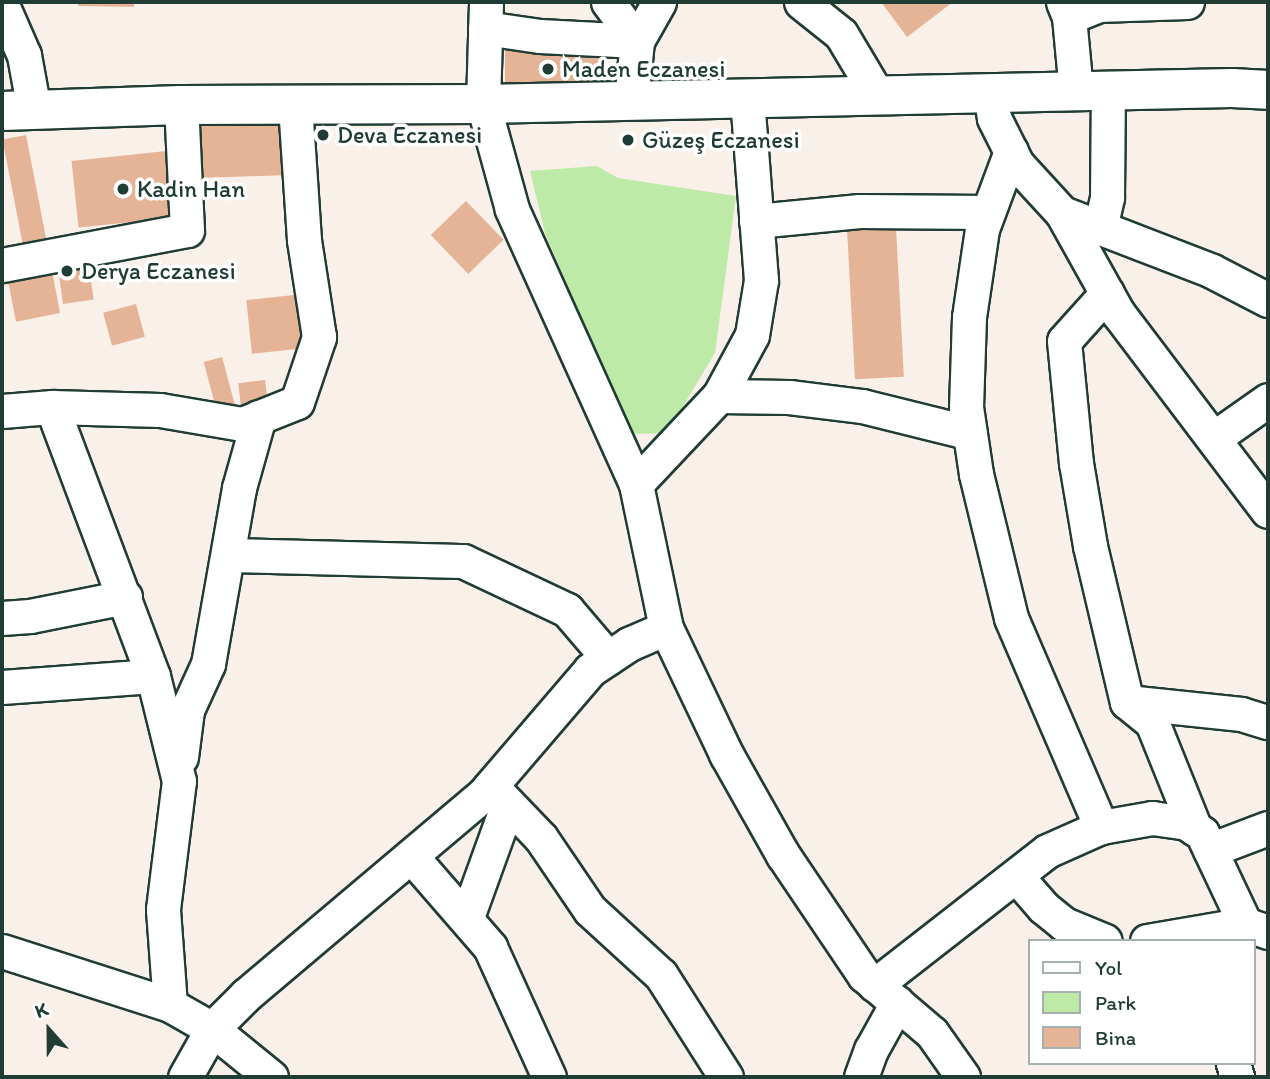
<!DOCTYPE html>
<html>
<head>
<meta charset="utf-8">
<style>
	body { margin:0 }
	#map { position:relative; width:1270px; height:1079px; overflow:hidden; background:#faf0ea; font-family:Itim,sans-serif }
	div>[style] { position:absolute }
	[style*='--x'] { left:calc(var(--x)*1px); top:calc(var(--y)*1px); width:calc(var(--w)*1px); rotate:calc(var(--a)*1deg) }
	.green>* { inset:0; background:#bdeaa7 }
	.building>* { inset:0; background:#e5b496; transform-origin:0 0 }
	.roads { filter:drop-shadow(2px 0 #1f3d34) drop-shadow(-2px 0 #1f3d34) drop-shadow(0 2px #1f3d34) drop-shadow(0 -2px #1f3d34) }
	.minor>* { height:33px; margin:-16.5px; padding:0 16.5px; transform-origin:16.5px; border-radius:16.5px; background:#fff }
	.major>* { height:38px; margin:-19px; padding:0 19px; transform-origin:19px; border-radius:19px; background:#fff }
	.dots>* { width:19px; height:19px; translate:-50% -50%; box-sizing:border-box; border:4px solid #fff; border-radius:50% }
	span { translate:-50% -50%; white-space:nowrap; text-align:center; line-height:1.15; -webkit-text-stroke:7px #fff; paint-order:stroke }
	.poi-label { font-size:24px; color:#1f3d34 }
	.left { translate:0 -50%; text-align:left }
	.frame { position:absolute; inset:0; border:4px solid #1f3d34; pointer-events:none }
	.legend { position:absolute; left:1028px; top:939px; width:228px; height:126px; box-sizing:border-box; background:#fff; border:2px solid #a5b1ae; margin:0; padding:9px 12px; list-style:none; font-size:21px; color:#1f3d34 }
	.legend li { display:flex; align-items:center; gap:14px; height:35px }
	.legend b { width:35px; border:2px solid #a5b1ae }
	.north { position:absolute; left:14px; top:995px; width:70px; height:70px; -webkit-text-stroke:5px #fff; paint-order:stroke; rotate:339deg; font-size:19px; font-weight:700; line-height:28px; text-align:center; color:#1f3d34 }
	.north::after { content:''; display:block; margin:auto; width:24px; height:32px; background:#1f3d34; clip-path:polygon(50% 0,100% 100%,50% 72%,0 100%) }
</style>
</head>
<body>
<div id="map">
	<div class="green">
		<div style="clip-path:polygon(597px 166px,618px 178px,736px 196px,715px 353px,667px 433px,631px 434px,545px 233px,530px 171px)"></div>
	</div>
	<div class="building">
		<div style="clip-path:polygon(78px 2px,134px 2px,134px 7px,78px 6px)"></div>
		<div style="clip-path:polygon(881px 2px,953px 2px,907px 37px)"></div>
		<div style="left:607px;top:46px;width:37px;height:102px;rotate:90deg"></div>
		<div style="left:287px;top:123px;width:52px;height:88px;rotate:88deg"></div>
		<div style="left:26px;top:135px;width:106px;height:24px;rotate:79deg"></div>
		<div style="left:166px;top:151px;width:67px;height:95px;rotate:84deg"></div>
		<div style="left:466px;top:201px;width:54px;height:49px;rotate:46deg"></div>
		<div style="left:896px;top:227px;width:150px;height:49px;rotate:87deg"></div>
		<div style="left:88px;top:259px;width:41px;height:31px;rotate:82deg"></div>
		<div style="left:51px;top:266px;width:48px;height:45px;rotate:79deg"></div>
		<div style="left:303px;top:294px;width:54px;height:57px;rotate:84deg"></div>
		<div style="left:136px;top:304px;width:34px;height:34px;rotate:75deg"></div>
		<div style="left:222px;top:357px;width:52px;height:19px;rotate:75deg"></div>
		<div style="left:265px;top:380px;width:26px;height:27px;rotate:83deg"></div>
	</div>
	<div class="roads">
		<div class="minor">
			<div style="--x:608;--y:2;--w:49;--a:53.4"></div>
			<div style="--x:801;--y:2;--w:51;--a:38.7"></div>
			<div style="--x:841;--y:34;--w:72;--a:59.2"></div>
			<div style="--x:1063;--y:2;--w:16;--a:68"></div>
			<div style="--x:1069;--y:17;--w:74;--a:84.6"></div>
			<div style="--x:2;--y:5;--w:55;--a:66.3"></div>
			<div style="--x:24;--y:55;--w:56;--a:79.7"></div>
			<div style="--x:1069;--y:17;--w:31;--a:-22"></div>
			<div style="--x:1098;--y:5;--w:89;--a:-1.9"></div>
			<div style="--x:485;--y:28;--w:56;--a:8.3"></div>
			<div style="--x:540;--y:36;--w:97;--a:3"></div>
			<div style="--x:990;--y:93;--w:25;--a:81"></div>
			<div style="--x:994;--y:118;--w:51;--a:63.4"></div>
			<div style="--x:1017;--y:164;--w:67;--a:47.4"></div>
			<div style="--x:1062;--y:213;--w:115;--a:60.8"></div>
			<div style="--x:1118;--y:313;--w:248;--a:52.9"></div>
			<div style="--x:631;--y:101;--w:60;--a:-84.3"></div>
			<div style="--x:637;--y:41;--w:45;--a:-60.6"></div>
			<div style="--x:1011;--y:151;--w:83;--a:110.4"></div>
			<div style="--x:982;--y:229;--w:89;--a:98.4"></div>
			<div style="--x:969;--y:317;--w:90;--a:91.9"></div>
			<div style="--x:966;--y:407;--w:68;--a:81.5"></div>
			<div style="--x:976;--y:474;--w:148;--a:76.3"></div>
			<div style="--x:1011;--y:618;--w:228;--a:66.7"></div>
			<div style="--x:1062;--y:213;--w:161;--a:21.1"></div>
			<div style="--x:1212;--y:271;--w:63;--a:27.4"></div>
			<div style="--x:756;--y:221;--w:104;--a:-5.5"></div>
			<div style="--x:860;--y:211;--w:128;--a:0.4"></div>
			<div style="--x:1100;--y:228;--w:32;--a:-77"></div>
			<div style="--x:1107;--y:197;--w:107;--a:-89.5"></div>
			<div style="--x:2;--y:265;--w:188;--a:-10.7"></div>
			<div style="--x:187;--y:230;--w:125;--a:-92.7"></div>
			<div style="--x:1107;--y:293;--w:64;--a:131.9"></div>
			<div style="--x:1064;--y:341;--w:123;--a:84.4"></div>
			<div style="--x:1076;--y:463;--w:84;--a:80.4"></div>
			<div style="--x:1090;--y:546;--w:160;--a:76.7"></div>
			<div style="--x:1127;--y:702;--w:32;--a:39"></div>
			<div style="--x:1152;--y:722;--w:115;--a:68.1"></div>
			<div style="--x:719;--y:396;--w:70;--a:0.8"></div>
			<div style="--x:789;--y:397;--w:74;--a:7"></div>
			<div style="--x:862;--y:406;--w:111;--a:14"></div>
			<div style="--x:2;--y:411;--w:50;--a:-4.6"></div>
			<div style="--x:1214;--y:438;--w:66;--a:-35.1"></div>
			<div style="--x:636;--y:484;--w:121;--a:-46.7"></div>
			<div style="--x:719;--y:396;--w:69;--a:-61.6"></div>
			<div style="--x:752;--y:335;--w:56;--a:-80.7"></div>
			<div style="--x:761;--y:280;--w:183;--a:-94.4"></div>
			<div style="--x:229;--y:555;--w:234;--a:1.5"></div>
			<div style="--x:463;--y:561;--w:115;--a:25.2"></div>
			<div style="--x:567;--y:610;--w:63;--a:49.5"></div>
			<div style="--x:2;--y:618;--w:28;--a:-4"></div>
			<div style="--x:30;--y:616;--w:97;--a:-11.3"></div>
			<div style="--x:666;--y:628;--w:140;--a:64.5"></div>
			<div style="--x:726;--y:754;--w:116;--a:60.6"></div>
			<div style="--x:783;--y:855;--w:145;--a:56"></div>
			<div style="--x:864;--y:975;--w:89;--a:40.5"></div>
			<div style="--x:932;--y:1033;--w:54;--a:54.8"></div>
			<div style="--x:2;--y:687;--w:151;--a:-4.2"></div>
			<div style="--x:1127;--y:702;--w:115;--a:6"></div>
			<div style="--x:1241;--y:714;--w:28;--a:17"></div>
			<div style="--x:181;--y:757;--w:47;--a:-82.7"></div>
			<div style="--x:187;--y:710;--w:51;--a:-65.5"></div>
			<div style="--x:208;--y:664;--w:179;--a:-80"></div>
			<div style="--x:239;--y:488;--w:74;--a:-74.3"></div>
			<div style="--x:491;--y:786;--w:72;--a:46.1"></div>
			<div style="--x:541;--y:838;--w:87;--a:55.8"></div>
			<div style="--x:590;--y:910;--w:96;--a:42.5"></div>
			<div style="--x:661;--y:975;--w:121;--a:57.5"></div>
			<div style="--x:1210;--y:850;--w:62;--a:-20.8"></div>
			<div style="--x:411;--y:856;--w:121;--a:49"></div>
			<div style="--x:490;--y:947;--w:143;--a:65.6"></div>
			<div style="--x:1017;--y:877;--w:40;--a:49"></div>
			<div style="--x:1043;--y:907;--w:27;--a:39"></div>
			<div style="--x:1064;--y:924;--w:44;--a:22.5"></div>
			<div style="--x:467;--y:917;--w:120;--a:-70.1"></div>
			<div style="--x:1147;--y:941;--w:99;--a:-9.8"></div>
			<div style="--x:1245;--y:924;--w:24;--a:19"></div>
			<div style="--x:2;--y:951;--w:176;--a:17.8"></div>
			<div style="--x:170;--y:1005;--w:48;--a:29.7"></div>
			<div style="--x:212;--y:1029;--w:76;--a:39.1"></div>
			<div style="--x:875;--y:985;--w:218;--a:-37.9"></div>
			<div style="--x:1047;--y:851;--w:59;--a:-24"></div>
			<div style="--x:1101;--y:827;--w:52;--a:-10"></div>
			<div style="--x:1152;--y:818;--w:34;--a:8"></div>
			<div style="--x:1186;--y:823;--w:19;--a:32"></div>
			<div style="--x:1202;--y:833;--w:101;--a:64.7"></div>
			<div style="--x:170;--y:1005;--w:96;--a:-94.2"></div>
			<div style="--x:163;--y:909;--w:129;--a:-82.9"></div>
			<div style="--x:179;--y:781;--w:108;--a:-103.9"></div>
			<div style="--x:153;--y:676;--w:287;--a:-110.6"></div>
			<div style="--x:52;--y:407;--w:108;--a:1.6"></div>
			<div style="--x:160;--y:410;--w:83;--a:9.7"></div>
			<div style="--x:242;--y:424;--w:59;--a:-21.8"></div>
			<div style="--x:297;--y:402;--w:69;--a:-71.3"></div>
			<div style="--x:319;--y:337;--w:98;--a:-98.8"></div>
			<div style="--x:304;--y:240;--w:137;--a:-93.8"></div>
			<div style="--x:1233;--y:1063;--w:15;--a:74"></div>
			<div style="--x:185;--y:1077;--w:55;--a:-60.6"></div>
			<div style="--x:212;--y:1029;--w:48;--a:-45"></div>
			<div style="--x:246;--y:995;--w:310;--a:-40.2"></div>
			<div style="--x:483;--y:795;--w:165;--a:-49.4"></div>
			<div style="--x:590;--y:670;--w:47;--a:-33.7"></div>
			<div style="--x:629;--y:644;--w:40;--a:-23.4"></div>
			<div style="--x:666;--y:628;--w:147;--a:-101.8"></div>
			<div style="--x:636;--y:484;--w:302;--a:-114.3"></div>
			<div style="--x:512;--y:209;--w:109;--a:-105.4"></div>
			<div style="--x:483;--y:104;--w:102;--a:-88.3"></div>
			<div style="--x:861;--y:1077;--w:29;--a:-70"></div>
			<div style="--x:871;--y:1050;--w:54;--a:-61"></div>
		</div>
		<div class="major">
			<div style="--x:2;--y:111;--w:179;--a:-1.9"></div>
			<div style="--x:181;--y:105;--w:302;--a:-0.2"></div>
			<div style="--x:483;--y:104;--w:749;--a:-1.22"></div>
			<div style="--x:1232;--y:88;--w:36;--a:3"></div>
		</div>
	</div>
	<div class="dots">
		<div style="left:548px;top:69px;background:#1f3d34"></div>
		<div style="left:323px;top:135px;background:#1f3d34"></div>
		<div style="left:628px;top:140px;background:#1f3d34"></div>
		<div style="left:123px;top:189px;background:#1f3d34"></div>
		<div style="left:67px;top:271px;background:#1f3d34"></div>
	</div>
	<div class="poi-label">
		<span class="left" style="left:562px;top:69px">Maden Eczanesi</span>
		<span class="left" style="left:337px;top:135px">Deva Eczanesi</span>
		<span class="left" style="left:642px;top:140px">Güzeş Eczanesi</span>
		<span class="left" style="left:137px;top:189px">Kadin Han</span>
		<span class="left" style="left:81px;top:271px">Derya Eczanesi</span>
	</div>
	<div class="frame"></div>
	<ul class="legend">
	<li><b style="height:9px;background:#fff"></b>Yol</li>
	<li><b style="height:19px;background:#bdeaa7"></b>Park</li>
	<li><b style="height:19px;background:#e5b496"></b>Bina</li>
	</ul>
	<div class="north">K</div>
</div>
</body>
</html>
